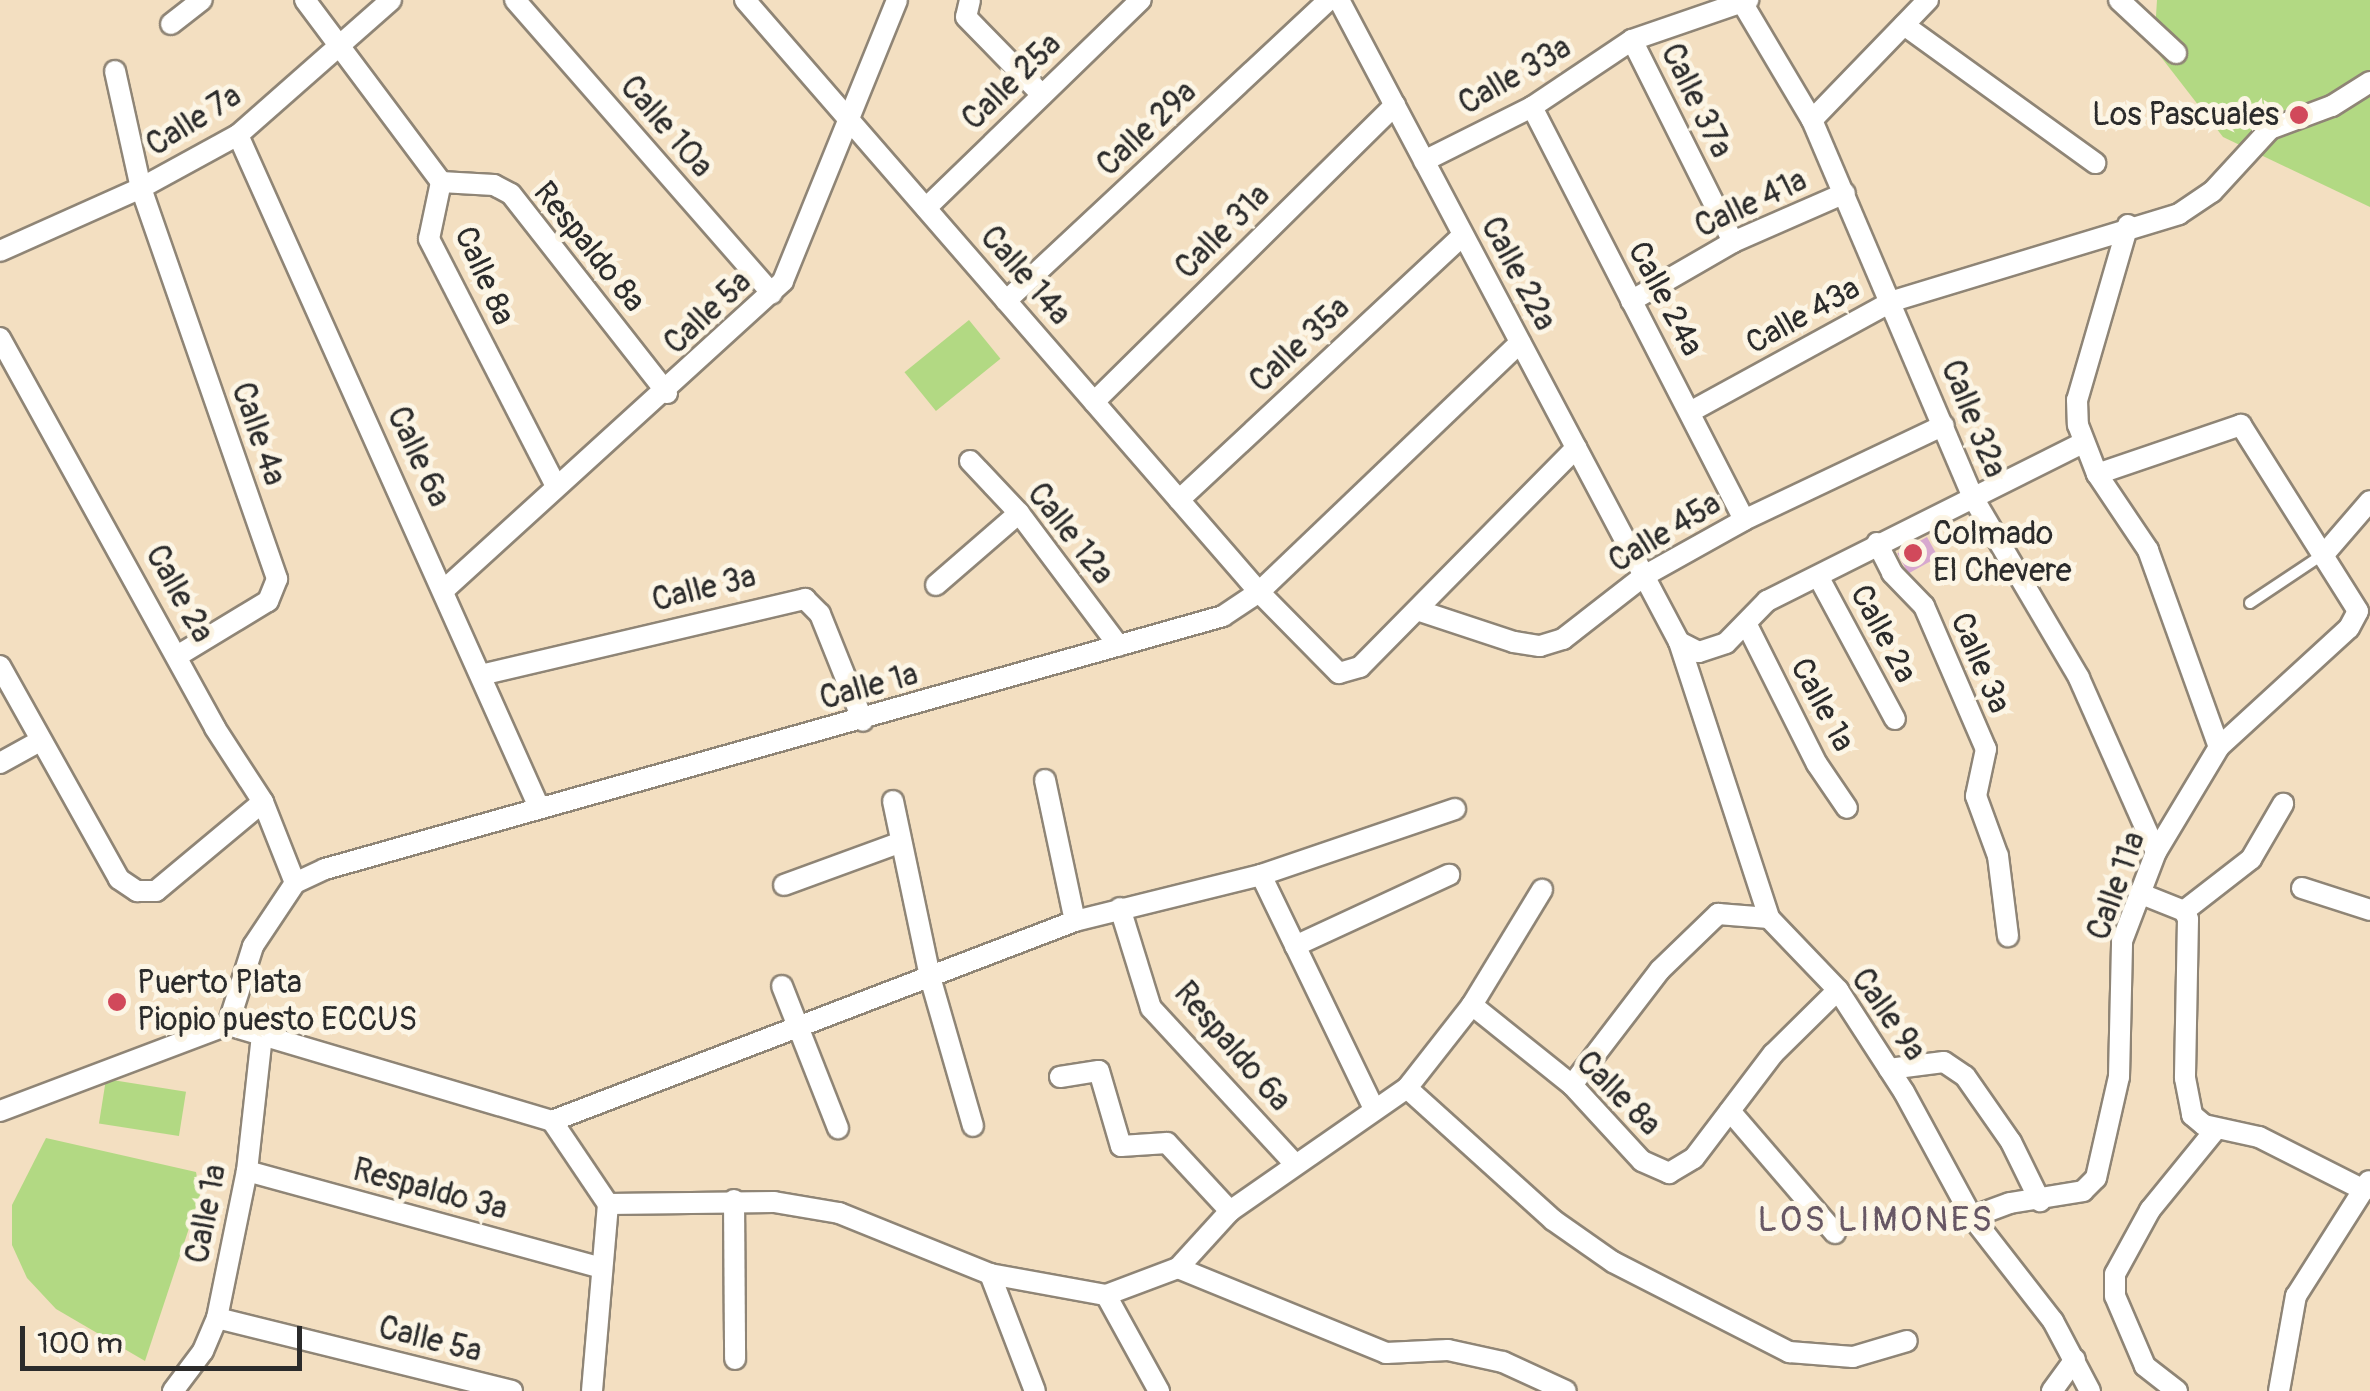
<!DOCTYPE html>
<html>
<head>
<meta charset="utf-8">
<style>
	body { margin:0 }
	#map { position:relative; width:2370px; height:1391px; overflow:hidden; background:#f3dfc1; font-family:Pangolin,sans-serif }
	div>[style] { position:absolute }
	[style*='--x'] { left:calc(var(--x)*1px); top:calc(var(--y)*1px); width:calc(var(--w)*1px); rotate:calc(var(--a)*1deg) }
	.green>* { inset:0; background:#b2d983; transform-origin:0 0 }
	.building>* { inset:0; background:#d7a8cf; transform-origin:0 0 }
	.roads { filter:drop-shadow(2px 0 #8f8576) drop-shadow(-2px 0 #8f8576) drop-shadow(0 2px #8f8576) drop-shadow(0 -2px #8f8576) }
	.service>* { height:10px; margin:-5px; padding:0 5px; transform-origin:5px; border-radius:5px; background:#fff }
	.minor>* { height:20px; margin:-10px; padding:0 10px; transform-origin:10px; border-radius:10px; background:#fff }
	.dots>* { width:28px; height:28px; translate:-50% -50%; box-sizing:border-box; border:5px solid #fcf5e5; border-radius:50% }
	span { translate:-50% -50%; white-space:nowrap; text-align:center; line-height:1.15; -webkit-text-stroke:10px #fcf5e5; paint-order:stroke }
	.street-label { font-size:32px; color:#2b2b2b }
	.poi-label { font-size:32px; color:#2b2b2b }
	.right { translate:-100% -50%; text-align:right }
	.left { translate:0 -50%; text-align:left }
	.neighbourhood-label { font-size:35px; color:#675764; letter-spacing:2.5px }
	.scale { position:absolute; left:20px; top:1326px; width:282px; height:45px; box-sizing:border-box; border:5px solid #2b2b2b; border-top:0; padding-left:12px; font-size:30px; line-height:35px; white-space:nowrap; color:#2b2b2b; -webkit-text-stroke:8px #fcf5e5; paint-order:stroke }
</style>
</head>
<body>
<div id="map">
	<div class="green">
		<div style="clip-path:polygon(2157px 0,2370px 0,2370px 207px,2223px 137px,2154px 48px)"></div>
		<div style="left:969px;top:320px;width:50px;height:83px;rotate:51deg"></div>
		<div style="left:106px;top:1079px;width:81px;height:45px;rotate:9deg"></div>
		<div style="clip-path:polygon(46px 1138px,196px 1172px,200px 1195px,145px 1361px,56px 1309px,27px 1278px,12px 1245px,12px 1205px)"></div>
	</div>
	<div class="building">
		<div style="left:1927px;top:537px;width:23px;height:34px;rotate:61deg"></div>
	</div>
	<div class="roads">
		<div class="service">
			<div style="--x:2250;--y:603;--w:90;--a:-33.7"></div>
		</div>
		<div class="minor">
			<div style="--x:305;--y:0;--w:227;--a:53.2"></div>
			<div style="--x:441;--y:182;--w:58;--a:101.9"></div>
			<div style="--x:429;--y:239;--w:278;--a:62.8"></div>
			<div style="--x:515;--y:0;--w:390;--a:48.8"></div>
			<div style="--x:745;--y:0;--w:784;--a:49.03"></div>
			<div style="--x:1259;--y:592;--w:114;--a:45.4"></div>
			<div style="--x:1339;--y:673;--w:22;--a:-16"></div>
			<div style="--x:1360;--y:667;--w:308;--a:-45.4"></div>
			<div style="--x:970;--y:0;--w:17;--a:103"></div>
			<div style="--x:966;--y:17;--w:109;--a:45.7"></div>
			<div style="--x:1339;--y:0;--w:726;--a:62.09"></div>
			<div style="--x:1679;--y:642;--w:290;--a:71.9"></div>
			<div style="--x:2119;--y:0;--w:78;--a:42.9"></div>
			<div style="--x:1743;--y:4;--w:135;--a:59.3"></div>
			<div style="--x:1812;--y:120;--w:409;--a:66.9"></div>
			<div style="--x:1972;--y:496;--w:211;--a:59.5"></div>
			<div style="--x:2079;--y:678;--w:190;--a:66.1"></div>
			<div style="--x:171;--y:24;--w:39;--a:-38"></div>
			<div style="--x:1904;--y:25;--w:236;--a:35.8"></div>
			<div style="--x:1632;--y:40;--w:226;--a:63.4"></div>
			<div style="--x:115;--y:71;--w:120;--a:77.5"></div>
			<div style="--x:141;--y:188;--w:414;--a:70.8"></div>
			<div style="--x:277;--y:579;--w:24;--a:112"></div>
			<div style="--x:268;--y:601;--w:104;--a:148.8"></div>
			<div style="--x:1532;--y:107;--w:464;--a:62.8"></div>
			<div style="--x:1812;--y:120;--w:167;--a:-46"></div>
			<div style="--x:238;--y:135;--w:734;--a:65.88"></div>
			<div style="--x:1424;--y:161;--w:121;--a:-26.6"></div>
			<div style="--x:1532;--y:107;--w:120;--a:-33.8"></div>
			<div style="--x:1632;--y:40;--w:123;--a:-19"></div>
			<div style="--x:441;--y:182;--w:53;--a:3.2"></div>
			<div style="--x:494;--y:185;--w:19;--a:28"></div>
			<div style="--x:511;--y:194;--w:253;--a:51.9"></div>
			<div style="--x:926;--y:208;--w:299;--a:-44.1"></div>
			<div style="--x:2128;--y:225;--w:182;--a:106.2"></div>
			<div style="--x:2077;--y:400;--w:25;--a:88"></div>
			<div style="--x:2078;--y:425;--w:53;--a:68.8"></div>
			<div style="--x:2097;--y:474;--w:92;--a:56.1"></div>
			<div style="--x:2148;--y:550;--w:209;--a:70.2"></div>
			<div style="--x:0;--y:251;--w:154;--a:-24.1"></div>
			<div style="--x:141;--y:188;--w:111;--a:-28.7"></div>
			<div style="--x:238;--y:135;--w:204;--a:-41.4"></div>
			<div style="--x:1006;--y:301;--w:442;--a:-43"></div>
			<div style="--x:1631;--y:301;--w:118;--a:-30"></div>
			<div style="--x:1733;--y:242;--w:122;--a:-23.6"></div>
			<div style="--x:0;--y:338;--w:445;--a:61.1"></div>
			<div style="--x:215;--y:728;--w:88;--a:57"></div>
			<div style="--x:263;--y:802;--w:87;--a:68.4"></div>
			<div style="--x:1094;--y:402;--w:423;--a:-44.6"></div>
			<div style="--x:1690;--y:412;--w:231;--a:-28.7"></div>
			<div style="--x:1893;--y:301;--w:299;--a:-16.9"></div>
			<div style="--x:2179;--y:214;--w:40;--a:-34"></div>
			<div style="--x:2212;--y:192;--w:86;--a:-47.4"></div>
			<div style="--x:2270;--y:129;--w:66;--a:-20.4"></div>
			<div style="--x:2332;--y:106;--w:45;--a:-32.3"></div>
			<div style="--x:970;--y:461;--w:71;--a:46.7"></div>
			<div style="--x:1019;--y:513;--w:166;--a:53.1"></div>
			<div style="--x:1179;--y:500;--w:388;--a:-43"></div>
			<div style="--x:1877;--y:543;--w:34;--a:63"></div>
			<div style="--x:1892;--y:573;--w:46;--a:45.9"></div>
			<div style="--x:1924;--y:606;--w:156;--a:66.6"></div>
			<div style="--x:1986;--y:749;--w:48;--a:102"></div>
			<div style="--x:1976;--y:796;--w:64;--a:69.9"></div>
			<div style="--x:1998;--y:856;--w:81;--a:82.9"></div>
			<div style="--x:2326;--y:552;--w:67;--a:-49.2"></div>
			<div style="--x:1819;--y:578;--w:160;--a:61.7"></div>
			<div style="--x:936;--y:585;--w:110;--a:-40.9"></div>
			<div style="--x:445;--y:589;--w:457;--a:-42.3"></div>
			<div style="--x:783;--y:281;--w:303;--a:-67.9"></div>
			<div style="--x:1417;--y:610;--w:102;--a:18.3"></div>
			<div style="--x:1514;--y:642;--w:26;--a:9"></div>
			<div style="--x:1540;--y:646;--w:24;--a:-17"></div>
			<div style="--x:1563;--y:639;--w:103;--a:-37.9"></div>
			<div style="--x:1644;--y:576;--w:115;--a:-29.2"></div>
			<div style="--x:1744;--y:520;--w:221;--a:-25.4"></div>
			<div style="--x:1748;--y:627;--w:153;--a:63.3"></div>
			<div style="--x:1817;--y:764;--w:53;--a:55.7"></div>
			<div style="--x:1679;--y:642;--w:22;--a:27"></div>
			<div style="--x:1699;--y:652;--w:28;--a:-18"></div>
			<div style="--x:1726;--y:643;--w:59;--a:-45.7"></div>
			<div style="--x:1767;--y:601;--w:353;--a:-26.6"></div>
			<div style="--x:0;--y:666;--w:244;--a:60.8"></div>
			<div style="--x:119;--y:879;--w:22;--a:34"></div>
			<div style="--x:137;--y:891;--w:19;--a:0"></div>
			<div style="--x:156;--y:891;--w:139;--a:-39.8"></div>
			<div style="--x:485;--y:674;--w:329;--a:-13.2"></div>
			<div style="--x:805;--y:599;--w:21;--a:45"></div>
			<div style="--x:820;--y:614;--w:115;--a:68.1"></div>
			<div style="--x:0;--y:763;--w:46;--a:-28.8"></div>
			<div style="--x:1045;--y:780;--w:144;--a:78"></div>
			<div style="--x:893;--y:801;--w:180;--a:78.1"></div>
			<div style="--x:930;--y:977;--w:155;--a:73.9"></div>
			<div style="--x:1261;--y:875;--w:260;--a:64.2"></div>
			<div style="--x:784;--y:885;--w:122;--a:-20.1"></div>
			<div style="--x:2302;--y:888;--w:71;--a:17.9"></div>
			<div style="--x:2139;--y:893;--w:48;--a:21.8"></div>
			<div style="--x:2184;--y:911;--w:9;--a:63"></div>
			<div style="--x:2188;--y:919;--w:159;--a:91.1"></div>
			<div style="--x:2185;--y:1078;--w:38;--a:79"></div>
			<div style="--x:2192;--y:1115;--w:16;--a:40"></div>
			<div style="--x:2204;--y:1125;--w:56;--a:12.3"></div>
			<div style="--x:2259;--y:1137;--w:118;--a:26.8"></div>
			<div style="--x:1120;--y:908;--w:105;--a:72.8"></div>
			<div style="--x:1151;--y:1008;--w:209;--a:47.3"></div>
			<div style="--x:2184;--y:911;--w:85;--a:-37.8"></div>
			<div style="--x:2251;--y:859;--w:64;--a:-59.8"></div>
			<div style="--x:1295;--y:946;--w:170;--a:-24.8"></div>
			<div style="--x:782;--y:986;--w:153;--a:68.5"></div>
			<div style="--x:1472;--y:1005;--w:128;--a:38.7"></div>
			<div style="--x:1572;--y:1085;--w:103;--a:47.4"></div>
			<div style="--x:1642;--y:1161;--w:30;--a:24"></div>
			<div style="--x:1669;--y:1173;--w:29;--a:-31"></div>
			<div style="--x:1694;--y:1158;--w:131;--a:-52.8"></div>
			<div style="--x:1773;--y:1054;--w:91;--a:-44.6"></div>
			<div style="--x:228;--y:1025;--w:83;--a:-72.4"></div>
			<div style="--x:253;--y:946;--w:76;--a:-56.3"></div>
			<div style="--x:295;--y:883;--w:33;--a:-25"></div>
			<div style="--x:325;--y:869;--w:933;--a:-15.73"></div>
			<div style="--x:1223;--y:616;--w:43;--a:-33.7"></div>
			<div style="--x:1259;--y:592;--w:361;--a:-43.7"></div>
			<div style="--x:1889;--y:1069;--w:55;--a:-7.3"></div>
			<div style="--x:1944;--y:1062;--w:25;--a:34"></div>
			<div style="--x:1965;--y:1076;--w:80;--a:55.1"></div>
			<div style="--x:2011;--y:1142;--w:66;--a:63.8"></div>
			<div style="--x:1060;--y:1077;--w:39;--a:-9"></div>
			<div style="--x:1099;--y:1071;--w:78;--a:73.7"></div>
			<div style="--x:1121;--y:1146;--w:46;--a:-3.7"></div>
			<div style="--x:1167;--y:1143;--w:93;--a:47.2"></div>
			<div style="--x:1572;--y:1085;--w:145;--a:-52.6"></div>
			<div style="--x:1660;--y:970;--w:81;--a:-44"></div>
			<div style="--x:1718;--y:914;--w:51;--a:4.5"></div>
			<div style="--x:1769;--y:918;--w:100;--a:46.2"></div>
			<div style="--x:1838;--y:990;--w:121;--a:57.1"></div>
			<div style="--x:1904;--y:1092;--w:142;--a:61.5"></div>
			<div style="--x:1972;--y:1217;--w:132;--a:52.1"></div>
			<div style="--x:2053;--y:1321;--w:79;--a:62.1"></div>
			<div style="--x:1407;--y:1088;--w:197;--a:42.1"></div>
			<div style="--x:1553;--y:1220;--w:73;--a:35"></div>
			<div style="--x:1613;--y:1262;--w:198;--a:27.1"></div>
			<div style="--x:1789;--y:1352;--w:64;--a:4.5"></div>
			<div style="--x:1853;--y:1357;--w:56;--a:-16.5"></div>
			<div style="--x:0;--y:1111;--w:244;--a:-20.7"></div>
			<div style="--x:228;--y:1025;--w:338;--a:16.5"></div>
			<div style="--x:552;--y:1121;--w:100;--a:56"></div>
			<div style="--x:1730;--y:1111;--w:161;--a:49.3"></div>
			<div style="--x:552;--y:1121;--w:560;--a:-20.93"></div>
			<div style="--x:1075;--y:921;--w:192;--a:-13.9"></div>
			<div style="--x:1261;--y:875;--w:205;--a:-18.8"></div>
			<div style="--x:247;--y:1171;--w:364;--a:15.3"></div>
			<div style="--x:734;--y:1200;--w:159;--a:89.6"></div>
			<div style="--x:608;--y:1204;--w:166;--a:-0.7"></div>
			<div style="--x:774;--y:1202;--w:66;--a:9.6"></div>
			<div style="--x:839;--y:1213;--w:163;--a:22"></div>
			<div style="--x:990;--y:1274;--w:118;--a:10.3"></div>
			<div style="--x:1106;--y:1295;--w:77;--a:-20.6"></div>
			<div style="--x:1178;--y:1268;--w:225;--a:22.2"></div>
			<div style="--x:1386;--y:1353;--w:62;--a:-2.8"></div>
			<div style="--x:1448;--y:1350;--w:56;--a:12.3"></div>
			<div style="--x:1503;--y:1362;--w:69;--a:24.7"></div>
			<div style="--x:1972;--y:1217;--w:40;--a:-20.2"></div>
			<div style="--x:2010;--y:1203;--w:74;--a:-9.3"></div>
			<div style="--x:2083;--y:1191;--w:18;--a:-45"></div>
			<div style="--x:2096;--y:1178;--w:104;--a:-77.2"></div>
			<div style="--x:2119;--y:1077;--w:136;--a:-88.7"></div>
			<div style="--x:2122;--y:941;--w:95;--a:-69.1"></div>
			<div style="--x:2156;--y:852;--w:122;--a:-59"></div>
			<div style="--x:2219;--y:747;--w:176;--a:-42.5"></div>
			<div style="--x:2349;--y:628;--w:19;--a:-62"></div>
			<div style="--x:2358;--y:611;--w:220;--a:-122.2"></div>
			<div style="--x:2241;--y:425;--w:152;--a:161.2"></div>
			<div style="--x:1178;--y:1268;--w:77;--a:-47.6"></div>
			<div style="--x:1230;--y:1211;--w:216;--a:-34.8"></div>
			<div style="--x:1407;--y:1088;--w:105;--a:-51.9"></div>
			<div style="--x:1472;--y:1005;--w:135;--a:-58.7"></div>
			<div style="--x:990;--y:1274;--w:125;--a:69"></div>
			<div style="--x:1106;--y:1295;--w:110;--a:61.1"></div>
			<div style="--x:217;--y:1318;--w:304;--a:13.9"></div>
			<div style="--x:173;--y:1391;--w:50;--a:-53.1"></div>
			<div style="--x:203;--y:1351;--w:36;--a:-67"></div>
			<div style="--x:217;--y:1318;--w:150;--a:-78.5"></div>
			<div style="--x:247;--y:1171;--w:136;--a:-83.7"></div>
			<div style="--x:592;--y:1391;--w:188;--a:-85.1"></div>
			<div style="--x:2052;--y:1391;--w:39;--a:-54"></div>
			<div style="--x:2177;--y:1391;--w:41;--a:-142"></div>
			<div style="--x:2145;--y:1366;--w:76;--a:-113.2"></div>
			<div style="--x:2115;--y:1296;--w:22;--a:-90"></div>
			<div style="--x:2115;--y:1274;--w:73;--a:-61.3"></div>
			<div style="--x:2150;--y:1210;--w:104;--a:-50.8"></div>
			<div style="--x:2279;--y:1391;--w:97;--a:-79.9"></div>
			<div style="--x:2296;--y:1296;--w:136;--a:-57.6"></div>
		</div>
	</div>
	<div class="dots">
		<div style="left:2299px;top:115px;background:#d1495b"></div>
		<div style="left:1913px;top:553px;background:#d1495b"></div>
		<div style="left:117px;top:1002px;background:#d1495b"></div>
	</div>
	<div class="street-label">
		<span style="left:1515px;top:76px;rotate:-30deg">Calle 33ª</span>
		<span style="left:1012px;top:82px;rotate:-44deg">Calle 25ª</span>
		<span style="left:1696px;top:101px;rotate:64deg">Calle 37ª</span>
		<span style="left:194px;top:121px;rotate:-32deg">Calle 7ª</span>
		<span style="left:666px;top:127px;rotate:49deg">Calle 10ª</span>
		<span style="left:1147px;top:129px;rotate:-43deg">Calle 29ª</span>
		<span style="left:1751px;top:204px;rotate:-25deg">Calle 41ª</span>
		<span style="left:1223px;top:232px;rotate:-45deg">Calle 31ª</span>
		<span style="left:589px;top:247px;rotate:51deg">Respaldo 8ª</span>
		<span style="left:1518px;top:274px;rotate:62deg">Calle 22ª</span>
		<span style="left:484px;top:276px;rotate:66deg">Calle 8ª</span>
		<span style="left:1025px;top:276px;rotate:49deg">Calle 14ª</span>
		<span style="left:1665px;top:299px;rotate:62deg">Calle 24ª</span>
		<span style="left:708px;top:313px;rotate:-43deg">Calle 5ª</span>
		<span style="left:1803px;top:316px;rotate:-29deg">Calle 43ª</span>
		<span style="left:1300px;top:345px;rotate:-43deg">Calle 35ª</span>
		<span style="left:1973px;top:419px;rotate:68deg">Calle 32ª</span>
		<span style="left:258px;top:434px;rotate:71deg">Calle 4ª</span>
		<span style="left:418px;top:457px;rotate:65deg">Calle 6ª</span>
		<span style="left:1665px;top:533px;rotate:-31deg">Calle 45ª</span>
		<span style="left:1070px;top:534px;rotate:52deg">Calle 12ª</span>
		<span style="left:704px;top:589px;rotate:-14deg">Calle 3ª</span>
		<span style="left:179px;top:594px;rotate:61deg">Calle 2ª</span>
		<span style="left:1883px;top:634px;rotate:62deg">Calle 2ª</span>
		<span style="left:1980px;top:663px;rotate:67deg">Calle 3ª</span>
		<span style="left:869px;top:687px;rotate:-15deg">Calle 1ª</span>
		<span style="left:1822px;top:705px;rotate:62deg">Calle 1ª</span>
		<span style="left:2117px;top:886px;rotate:-70deg">Calle 11ª</span>
		<span style="left:1888px;top:1015px;rotate:55deg">Calle 9ª</span>
		<span style="left:1232px;top:1047px;rotate:49deg">Respaldo 6ª</span>
		<span style="left:1618px;top:1094px;rotate:45deg">Calle 8ª</span>
		<span style="left:430px;top:1190px;rotate:15deg">Respaldo 3ª</span>
		<span style="left:207px;top:1214px;rotate:-79deg">Calle 1ª</span>
		<span style="left:430px;top:1340px;rotate:14deg">Calle 5ª</span>
	</div>
	<div class="poi-label">
		<span class="right" style="left:2279px;top:115px">Los Pascuales</span>
		<span class="left" style="left:1933px;top:553px">Colmado<br>El Chevere</span>
		<span class="left" style="left:137px;top:1002px">Puerto Plata<br>Piopio puesto ECCUS</span>
	</div>
	<div class="neighbourhood-label">
		<span style="left:1876px;top:1220px">LOS LIMONES</span>
	</div>
	<div class="scale">100 m</div>
</div>
</body>
</html>
